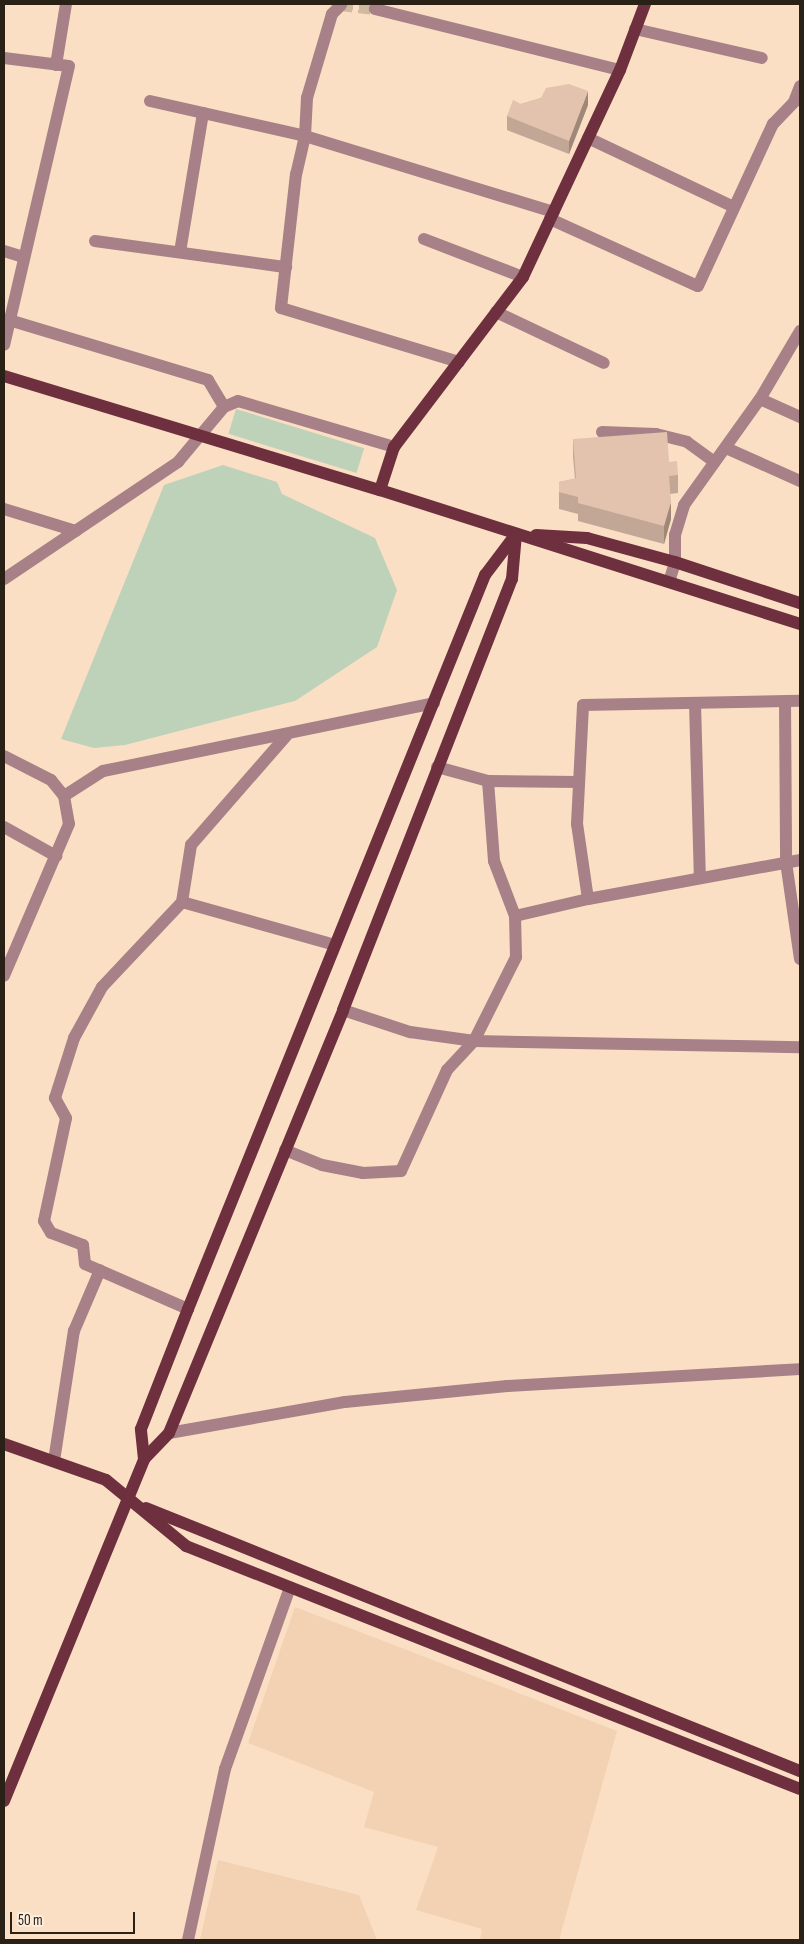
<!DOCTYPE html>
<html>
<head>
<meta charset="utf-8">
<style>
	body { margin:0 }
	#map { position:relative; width:804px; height:1944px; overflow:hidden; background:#fadfc4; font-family:"Sofia Sans Condensed",sans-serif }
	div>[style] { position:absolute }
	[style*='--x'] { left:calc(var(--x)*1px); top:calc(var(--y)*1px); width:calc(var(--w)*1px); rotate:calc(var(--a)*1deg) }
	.built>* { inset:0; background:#f2d2b2 }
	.green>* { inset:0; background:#bed2ba; transform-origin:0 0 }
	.minor-tunnel>* { height:12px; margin-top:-6px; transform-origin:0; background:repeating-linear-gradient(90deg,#d0b9a1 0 12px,transparent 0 18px) }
	.minor>* { height:12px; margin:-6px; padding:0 6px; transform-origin:6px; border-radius:6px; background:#a78187 }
	.major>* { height:12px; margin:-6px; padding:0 6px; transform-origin:6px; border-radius:6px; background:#6e303e }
	.wall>* { inset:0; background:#c3a796 }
	.shaded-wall>* { inset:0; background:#9f887a }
	.building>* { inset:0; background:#e3c2ae }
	span { translate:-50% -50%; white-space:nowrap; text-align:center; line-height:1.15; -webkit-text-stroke:5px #feeede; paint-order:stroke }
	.frame { position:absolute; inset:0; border:5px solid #292016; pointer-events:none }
	.scale { position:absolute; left:10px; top:1912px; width:125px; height:22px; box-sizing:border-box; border:2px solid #292016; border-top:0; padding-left:6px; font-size:15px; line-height:18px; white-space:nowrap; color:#292016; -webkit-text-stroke:4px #feeede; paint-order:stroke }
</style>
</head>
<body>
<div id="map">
	<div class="built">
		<div style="clip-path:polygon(295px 1607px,617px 1731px,559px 1940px,480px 1940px,482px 1929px,416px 1910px,438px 1847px,364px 1827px,374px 1792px,248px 1743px)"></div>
		<div style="clip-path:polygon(218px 1860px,359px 1895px,377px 1940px,200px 1940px)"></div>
	</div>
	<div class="green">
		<div style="left:236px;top:409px;width:134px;height:26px;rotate:17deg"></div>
		<div style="clip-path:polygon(223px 465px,277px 482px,282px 494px,375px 538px,397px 590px,377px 647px,295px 701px,125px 745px,94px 748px,61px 739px,164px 485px)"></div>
	</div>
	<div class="minor-tunnel">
		<div style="--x:341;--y:5;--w:34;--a:7"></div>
	</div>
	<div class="minor">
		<div style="--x:377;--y:4;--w:5;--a:112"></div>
		<div style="--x:375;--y:9;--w:252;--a:14"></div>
		<div style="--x:341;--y:5;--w:13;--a:135"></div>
		<div style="--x:332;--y:14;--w:88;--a:106.6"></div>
		<div style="--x:307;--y:98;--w:38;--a:93"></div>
		<div style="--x:305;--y:136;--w:39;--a:103"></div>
		<div style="--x:296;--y:174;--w:135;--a:96.4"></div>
		<div style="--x:281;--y:308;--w:186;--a:16.9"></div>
		<div style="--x:635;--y:29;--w:130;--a:12.9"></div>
		<div style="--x:4;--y:58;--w:65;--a:7"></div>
		<div style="--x:69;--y:66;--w:286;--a:103.1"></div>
		<div style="--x:56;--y:65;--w:62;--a:-80.7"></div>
		<div style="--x:150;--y:101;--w:159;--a:12.7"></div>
		<div style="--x:305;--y:136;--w:260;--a:17"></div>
		<div style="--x:588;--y:138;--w:161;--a:25.3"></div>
		<div style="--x:550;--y:219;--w:162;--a:24.4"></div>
		<div style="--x:698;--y:286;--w:179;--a:-65.2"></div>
		<div style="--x:773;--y:124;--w:30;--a:-46"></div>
		<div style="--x:794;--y:102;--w:17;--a:-69"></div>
		<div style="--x:424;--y:239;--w:106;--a:21"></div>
		<div style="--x:95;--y:241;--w:193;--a:7.8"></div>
		<div style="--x:4;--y:251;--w:21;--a:17"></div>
		<div style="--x:180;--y:252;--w:141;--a:-80.6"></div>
		<div style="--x:496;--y:312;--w:119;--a:25.3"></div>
		<div style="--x:9;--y:320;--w:208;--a:16.8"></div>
		<div style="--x:208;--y:380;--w:31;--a:59"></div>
		<div style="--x:760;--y:399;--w:44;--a:24.2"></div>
		<div style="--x:602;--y:432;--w:54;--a:2.1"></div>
		<div style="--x:656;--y:434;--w:32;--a:14"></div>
		<div style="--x:687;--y:442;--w:34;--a:36"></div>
		<div style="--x:726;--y:448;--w:81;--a:24"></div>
		<div style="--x:4;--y:509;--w:75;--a:17"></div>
		<div style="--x:4;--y:579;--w:210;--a:-33.9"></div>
		<div style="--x:178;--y:462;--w:72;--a:-50.1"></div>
		<div style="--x:224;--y:407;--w:15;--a:-23"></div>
		<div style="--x:238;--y:401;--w:163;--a:16.4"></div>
		<div style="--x:669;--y:582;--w:21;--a:-73"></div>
		<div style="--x:675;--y:562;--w:27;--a:-90"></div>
		<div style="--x:675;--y:535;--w:31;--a:-73"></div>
		<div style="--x:684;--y:505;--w:130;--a:-54.4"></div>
		<div style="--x:760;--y:399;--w:79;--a:-59.5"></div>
		<div style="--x:785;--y:701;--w:161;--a:89.6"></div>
		<div style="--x:786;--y:862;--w:98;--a:81.8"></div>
		<div style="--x:695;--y:703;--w:175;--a:88.4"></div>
		<div style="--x:4;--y:756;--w:53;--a:27.1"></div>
		<div style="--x:51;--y:780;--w:21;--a:51"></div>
		<div style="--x:64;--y:796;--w:28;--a:80"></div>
		<div style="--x:69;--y:824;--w:165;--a:113.2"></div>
		<div style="--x:437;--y:767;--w:53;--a:15.4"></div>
		<div style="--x:488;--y:781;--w:91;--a:0.6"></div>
		<div style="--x:488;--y:781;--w:80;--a:85.7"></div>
		<div style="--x:494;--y:861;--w:59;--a:69.1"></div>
		<div style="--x:64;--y:796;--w:46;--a:-32.7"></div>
		<div style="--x:103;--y:771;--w:338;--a:-11.6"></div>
		<div style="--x:4;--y:827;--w:60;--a:29.1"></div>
		<div style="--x:588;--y:899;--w:76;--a:-98.3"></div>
		<div style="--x:577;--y:824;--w:119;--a:-87.1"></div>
		<div style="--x:583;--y:705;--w:217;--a:-1.1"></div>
		<div style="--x:182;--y:902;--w:159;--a:15.7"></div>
		<div style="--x:343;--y:1010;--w:71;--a:18.2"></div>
		<div style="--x:410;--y:1032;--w:65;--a:8"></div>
		<div style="--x:474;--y:1041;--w:326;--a:1.1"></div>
		<div style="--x:285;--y:1150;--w:40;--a:22"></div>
		<div style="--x:322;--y:1165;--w:42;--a:11"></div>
		<div style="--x:363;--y:1173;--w:38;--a:-3"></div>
		<div style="--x:401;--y:1171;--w:111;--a:-65.5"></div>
		<div style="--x:447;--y:1070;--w:40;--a:-47"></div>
		<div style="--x:474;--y:1041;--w:94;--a:-63.4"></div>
		<div style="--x:516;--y:957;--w:41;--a:-91.4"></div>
		<div style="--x:515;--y:916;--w:75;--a:-13.1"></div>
		<div style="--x:588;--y:899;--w:216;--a:-10.4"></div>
		<div style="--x:188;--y:1309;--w:112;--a:-156.4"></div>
		<div style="--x:85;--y:1264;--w:19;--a:-96"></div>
		<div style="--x:83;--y:1245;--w:34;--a:-159"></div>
		<div style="--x:51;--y:1233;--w:14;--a:-120"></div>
		<div style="--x:44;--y:1221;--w:105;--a:-77.9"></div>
		<div style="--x:66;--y:1118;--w:23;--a:-119"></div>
		<div style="--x:55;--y:1098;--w:63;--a:-72.4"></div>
		<div style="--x:74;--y:1038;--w:58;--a:-61.2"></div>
		<div style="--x:102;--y:987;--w:117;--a:-46.7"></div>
		<div style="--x:182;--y:902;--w:58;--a:-81"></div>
		<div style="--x:191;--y:845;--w:145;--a:-48.9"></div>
		<div style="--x:169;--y:1433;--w:179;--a:-10"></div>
		<div style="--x:345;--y:1402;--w:163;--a:-5.6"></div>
		<div style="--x:507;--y:1386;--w:293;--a:-3.3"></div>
		<div style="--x:54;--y:1461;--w:132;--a:-81.3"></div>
		<div style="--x:74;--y:1331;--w:66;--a:-66.9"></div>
		<div style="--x:188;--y:1940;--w:175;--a:-77.8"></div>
		<div style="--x:225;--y:1769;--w:193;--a:-70.3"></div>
	</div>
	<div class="major">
		<div style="--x:4;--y:376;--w:393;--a:16.9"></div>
		<div style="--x:380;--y:490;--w:441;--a:17.7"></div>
		<div style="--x:380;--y:490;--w:45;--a:-72"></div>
		<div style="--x:394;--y:447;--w:213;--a:-52.8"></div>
		<div style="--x:523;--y:277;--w:229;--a:-64.9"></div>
		<div style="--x:620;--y:70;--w:71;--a:-69.3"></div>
		<div style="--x:536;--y:535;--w:51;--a:3.4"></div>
		<div style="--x:587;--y:538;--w:91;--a:15.3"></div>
		<div style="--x:675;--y:562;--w:132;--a:18.2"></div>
		<div style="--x:4;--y:1444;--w:108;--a:19.4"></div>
		<div style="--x:106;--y:1480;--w:104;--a:39.5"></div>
		<div style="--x:186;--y:1546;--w:660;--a:21.59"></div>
		<div style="--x:144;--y:1459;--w:30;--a:-96"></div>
		<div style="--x:141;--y:1429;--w:129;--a:-68.6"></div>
		<div style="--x:188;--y:1309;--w:792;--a:-67.97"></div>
		<div style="--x:485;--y:575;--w:51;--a:-52.9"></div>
		<div style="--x:146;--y:1508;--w:705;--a:21.91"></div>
		<div style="--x:4;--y:1801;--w:370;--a:-67.7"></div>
		<div style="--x:144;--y:1459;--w:36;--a:-46"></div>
		<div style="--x:169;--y:1433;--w:457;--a:-67.6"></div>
		<div style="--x:343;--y:1010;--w:463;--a:-68.6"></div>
		<div style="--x:512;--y:579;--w:45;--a:-84.9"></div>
	</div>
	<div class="wall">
		<div style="clip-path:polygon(541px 98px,588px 105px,569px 154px,507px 130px,507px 116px,521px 104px)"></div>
		<div style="clip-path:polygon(573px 439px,669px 462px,678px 475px,678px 493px,670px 494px,671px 519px,664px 544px,578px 521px,578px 514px,559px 509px,559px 482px,575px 479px,573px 457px)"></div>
	</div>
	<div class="shaded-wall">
		<div style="clip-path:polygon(588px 91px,588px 105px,569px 154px,569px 141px)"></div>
		<div style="clip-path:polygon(671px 502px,671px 519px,664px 544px,664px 526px)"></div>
	</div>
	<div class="building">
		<div style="clip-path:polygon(569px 84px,588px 91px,569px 141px,507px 116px,513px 100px,521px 104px,541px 98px,546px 88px)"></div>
		<div style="clip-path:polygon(667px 432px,669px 462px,677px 461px,678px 475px,669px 476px,671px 502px,664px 526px,578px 503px,578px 497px,559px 492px,559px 482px,576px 478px,573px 439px)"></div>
	</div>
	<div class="frame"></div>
	<div class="scale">50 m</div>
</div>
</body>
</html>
